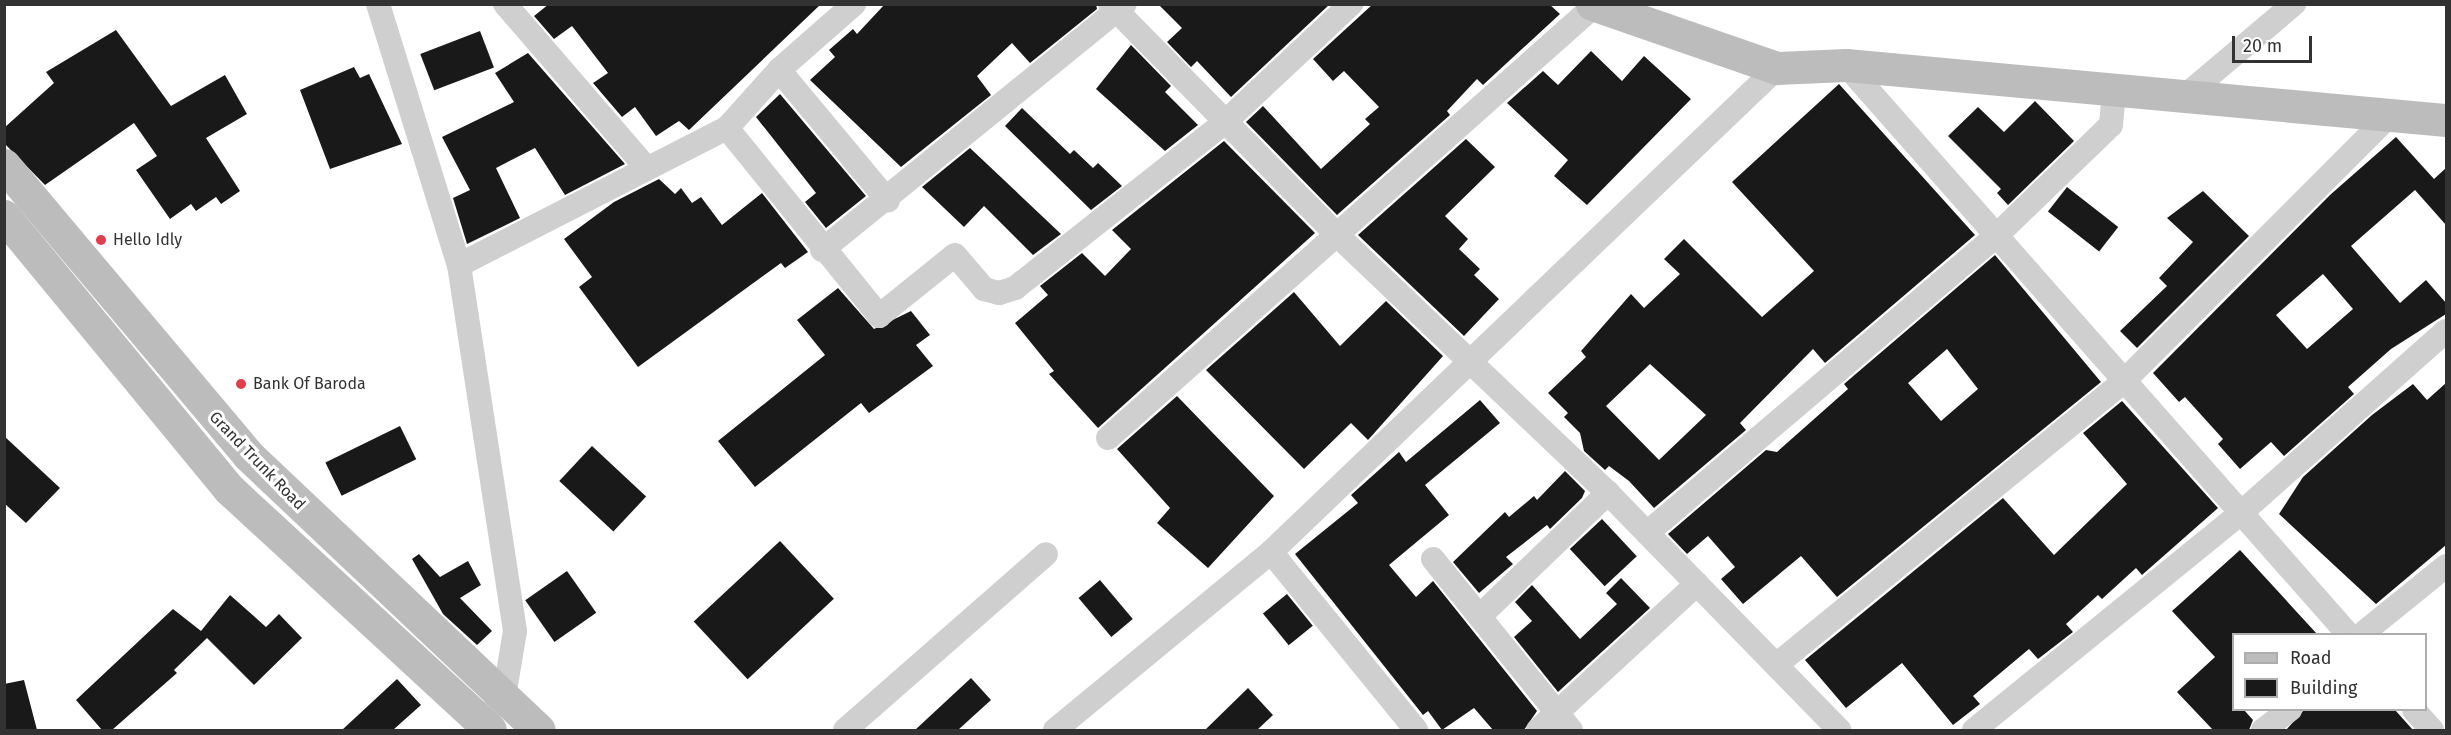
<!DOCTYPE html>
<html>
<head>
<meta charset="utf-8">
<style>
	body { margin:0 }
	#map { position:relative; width:2451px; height:735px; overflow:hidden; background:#fff; font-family:"Fira Sans",sans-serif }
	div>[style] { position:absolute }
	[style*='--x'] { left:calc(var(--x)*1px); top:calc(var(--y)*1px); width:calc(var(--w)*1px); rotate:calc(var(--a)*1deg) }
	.building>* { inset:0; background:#191919; transform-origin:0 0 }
	.minor>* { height:24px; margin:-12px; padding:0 12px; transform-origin:12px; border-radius:12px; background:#cfcfcf }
	.secondary>* { height:33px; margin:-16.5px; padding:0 16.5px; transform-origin:16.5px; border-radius:16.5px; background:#bcbcbc }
	.dots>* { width:16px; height:16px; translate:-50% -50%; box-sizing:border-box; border:3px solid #fff; border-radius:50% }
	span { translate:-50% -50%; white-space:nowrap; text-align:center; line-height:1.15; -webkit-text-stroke:6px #fff; paint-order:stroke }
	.poi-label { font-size:16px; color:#323232 }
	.left { translate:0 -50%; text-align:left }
	.street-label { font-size:16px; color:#323232 }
	.frame { position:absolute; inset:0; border:6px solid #323232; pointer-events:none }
	.legend { position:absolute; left:2232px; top:633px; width:195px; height:78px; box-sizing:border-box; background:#fff; border:2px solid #adadad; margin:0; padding:8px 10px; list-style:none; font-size:18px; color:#323232 }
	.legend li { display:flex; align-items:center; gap:12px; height:30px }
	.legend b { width:30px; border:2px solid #adadad }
	.scale { position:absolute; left:2232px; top:36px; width:80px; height:27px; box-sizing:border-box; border:3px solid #323232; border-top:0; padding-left:8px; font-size:18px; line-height:21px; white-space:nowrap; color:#323232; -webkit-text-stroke:4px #fff; paint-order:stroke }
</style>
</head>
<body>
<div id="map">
	<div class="building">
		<div style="clip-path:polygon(549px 4px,821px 4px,689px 130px,679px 121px,656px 136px,635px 107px,622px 117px,593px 83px,608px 73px,572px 26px,554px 39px,534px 16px)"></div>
		<div style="clip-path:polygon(885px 4px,1096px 4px,1097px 9px,1030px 63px,1012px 43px,977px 76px,991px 95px,901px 167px,810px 80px,835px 57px,829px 50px,853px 29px,857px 34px)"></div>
		<div style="clip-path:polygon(1158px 4px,1330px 4px,1231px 97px,1197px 61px,1191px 67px,1167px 42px,1182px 28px)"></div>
		<div style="clip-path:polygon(1373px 4px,1549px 4px,1560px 14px,1483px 85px,1477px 79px,1447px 111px,1450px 115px,1337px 215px,1246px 122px,1263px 106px,1321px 169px,1370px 124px,1365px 119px,1379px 107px,1344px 71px,1333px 81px,1313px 59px)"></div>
		<div style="clip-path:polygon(116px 30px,171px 106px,225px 75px,247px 114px,206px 138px,240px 191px,221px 204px,216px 197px,196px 211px,191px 204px,170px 219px,136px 170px,157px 156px,134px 123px,45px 185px,4px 143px,4px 128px,54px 83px,46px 72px)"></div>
		<div style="left:480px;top:31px;width:39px;height:64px;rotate:69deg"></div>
		<div style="clip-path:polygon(1131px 45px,1171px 86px,1165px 92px,1198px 125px,1165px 151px,1096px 89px)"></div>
		<div style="clip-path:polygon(1591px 51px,1622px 81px,1644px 56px,1691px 99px,1587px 205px,1554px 176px,1568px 160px,1507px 103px,1543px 71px,1558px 85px)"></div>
		<div style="clip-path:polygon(528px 53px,625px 164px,565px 195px,535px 148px,496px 168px,520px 218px,467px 244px,453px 198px,470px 190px,442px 137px,514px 102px,495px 73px)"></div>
		<div style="clip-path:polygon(354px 67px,360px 78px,369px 74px,402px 144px,330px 169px,300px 90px)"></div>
		<div style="clip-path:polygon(evenodd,1839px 84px,1975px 235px,1825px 363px,1813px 349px,1740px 423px,1746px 430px,1654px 508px,1629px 481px,1609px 466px,1605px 470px,1584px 451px,1580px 433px,1564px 417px,1568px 413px,1548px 393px,1586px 357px,1581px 351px,1631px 294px,1644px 308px,1680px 274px,1664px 259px,1684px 239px,1762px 317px,1814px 271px,1732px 182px,1839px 84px,1650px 364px,1706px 415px,1659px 460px,1606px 406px,1650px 364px)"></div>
		<div style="clip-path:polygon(780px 94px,866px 196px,826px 228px,805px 202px,816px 193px,756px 117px)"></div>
		<div style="clip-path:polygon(2035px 101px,2074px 141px,2008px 205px,1997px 193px,2001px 189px,1948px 136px,1978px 107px,2004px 132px)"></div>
		<div style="clip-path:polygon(1022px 108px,1070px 154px,1074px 150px,1093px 168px,1098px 163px,1122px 186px,1091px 210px,1005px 126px)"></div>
		<div style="clip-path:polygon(evenodd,2396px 137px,2434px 179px,2446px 168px,2446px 225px,2415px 190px,2351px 246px,2400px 303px,2426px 280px,2446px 303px,2446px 314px,2391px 349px,2348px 387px,2354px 394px,2284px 456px,2271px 442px,2240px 469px,2218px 444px,2223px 439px,2185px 397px,2179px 402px,2153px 373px,2330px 195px,2396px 137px,2323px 274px,2353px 309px,2307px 349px,2276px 315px,2323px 274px)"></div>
		<div style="clip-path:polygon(1466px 139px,1495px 167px,1445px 216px,1468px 239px,1459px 249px,1480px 269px,1474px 275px,1499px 299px,1464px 336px,1358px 235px)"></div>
		<div style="clip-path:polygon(1224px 141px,1315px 233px,1098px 428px,1049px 374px,1054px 371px,1015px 323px,1048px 295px,1040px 286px,1082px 253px,1105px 276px,1131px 249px,1112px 230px)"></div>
		<div style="clip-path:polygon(970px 148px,1061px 234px,1033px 255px,984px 206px,964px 227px,922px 187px)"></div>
		<div style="clip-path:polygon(659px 179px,675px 194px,681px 188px,692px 203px,701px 197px,722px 225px,762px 193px,808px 252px,785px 268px,781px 263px,638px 367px,579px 287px,592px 277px,564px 239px,614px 202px)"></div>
		<div style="left:2067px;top:187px;width:65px;height:31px;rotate:38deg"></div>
		<div style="clip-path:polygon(2203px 191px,2249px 236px,2137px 348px,2120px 331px,2167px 286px,2159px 278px,2193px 242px,2167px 218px)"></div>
		<div style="clip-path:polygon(evenodd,1995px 255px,2101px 382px,1837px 597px,1801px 556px,1743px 604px,1721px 579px,1735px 567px,1708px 536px,1687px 554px,1668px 534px,1766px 450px,1777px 452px,1848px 389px,1844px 384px,1995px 255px,1947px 349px,1978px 389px,1941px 421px,1908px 383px,1947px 349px)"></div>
		<div style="clip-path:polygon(838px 288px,874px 329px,911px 311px,930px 335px,916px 345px,933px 366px,869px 413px,861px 403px,755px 487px,718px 441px,825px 355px,797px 320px)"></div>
		<div style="clip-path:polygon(1294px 292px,1340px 346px,1386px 301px,1443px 356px,1368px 440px,1351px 423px,1304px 469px,1206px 370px)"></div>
		<div style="clip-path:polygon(2446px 383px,2446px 545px,2376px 604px,2279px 514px,2303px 477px,2372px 415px,2413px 384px,2427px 400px)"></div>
		<div style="clip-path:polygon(1177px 396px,1274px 496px,1208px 568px,1157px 523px,1170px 508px,1117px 449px)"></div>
		<div style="clip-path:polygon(1480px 400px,1500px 423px,1425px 485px,1449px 515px,1389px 565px,1416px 597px,1433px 581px,1537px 711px,1524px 730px,1493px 730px,1474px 708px,1442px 730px,1428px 711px,1423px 715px,1295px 554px,1358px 503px,1351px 495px,1399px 452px,1406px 462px)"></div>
		<div style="clip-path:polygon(2122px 401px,2218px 508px,2142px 575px,2136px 568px,2102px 599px,2098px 595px,2066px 624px,2073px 632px,2038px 659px,2029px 649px,1973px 696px,1980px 704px,1953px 725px,1902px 663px,1846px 708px,1805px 660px,2003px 498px,2054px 555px,2127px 484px,2083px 433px)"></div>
		<div style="left:400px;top:426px;width:37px;height:83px;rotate:64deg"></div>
		<div style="clip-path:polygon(4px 436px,60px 488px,26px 523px,4px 503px)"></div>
		<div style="left:592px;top:446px;width:74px;height:48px;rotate:43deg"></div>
		<div style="clip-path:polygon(1565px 471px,1585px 491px,1582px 498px,1550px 529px,1547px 525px,1506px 557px,1513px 564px,1479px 593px,1453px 562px,1505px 512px,1509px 517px,1534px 496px,1537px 500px)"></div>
		<div style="left:1602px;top:519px;width:51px;height:44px;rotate:47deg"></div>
		<div style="left:780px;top:541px;width:79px;height:118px;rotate:47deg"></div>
		<div style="clip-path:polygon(2240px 550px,2317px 634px,2234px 634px,2234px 710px,2244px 710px,2253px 720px,2249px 730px,2213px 730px,2177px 692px,2215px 657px,2172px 611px)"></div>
		<div style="clip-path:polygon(419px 554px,440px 577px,468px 561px,481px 585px,460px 598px,492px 631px,477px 645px,443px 614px,412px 559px)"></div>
		<div style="left:567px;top:571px;width:51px;height:51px;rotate:55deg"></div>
		<div style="clip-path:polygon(1621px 578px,1650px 608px,1558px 692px,1514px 637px,1532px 621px,1515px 602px,1532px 585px,1580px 639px,1617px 604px,1606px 593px)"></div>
		<div style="left:1100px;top:580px;width:51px;height:28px;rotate:50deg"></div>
		<div style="left:1287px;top:594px;width:41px;height:31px;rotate:51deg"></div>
		<div style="clip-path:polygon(230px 595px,266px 627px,279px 614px,302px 638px,254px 685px,207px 638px,174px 670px,177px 673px,112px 730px,102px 730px,76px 700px,173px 609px,201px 631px)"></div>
		<div style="clip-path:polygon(971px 678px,991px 700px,958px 730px,915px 730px)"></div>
		<div style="clip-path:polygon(397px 679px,421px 705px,393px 730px,342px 730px)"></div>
		<div style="clip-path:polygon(24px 680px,37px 730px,4px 730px,4px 684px)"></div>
		<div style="clip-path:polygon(1248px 688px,1273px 715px,1257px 730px,1205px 730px)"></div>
		<div style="clip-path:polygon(2304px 710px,2395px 710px,2413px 730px,2286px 730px)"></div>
	</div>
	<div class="minor">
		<div style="--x:378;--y:4;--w:273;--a:72.8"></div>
		<div style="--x:459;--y:265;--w:370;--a:81.3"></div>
		<div style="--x:515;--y:631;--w:67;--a:99.5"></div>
		<div style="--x:504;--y:697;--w:13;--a:132"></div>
		<div style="--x:505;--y:4;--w:214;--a:49.2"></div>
		<div style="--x:1110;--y:4;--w:322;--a:45.5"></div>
		<div style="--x:1336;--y:234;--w:376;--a:43.6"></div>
		<div style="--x:1608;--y:493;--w:331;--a:45.7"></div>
		<div style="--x:1846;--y:65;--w:759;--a:48.58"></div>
		<div style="--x:779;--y:70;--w:170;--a:50.2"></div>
		<div style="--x:2185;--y:96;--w:143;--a:-40.2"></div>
		<div style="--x:727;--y:128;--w:242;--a:51"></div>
		<div style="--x:879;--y:316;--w:97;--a:-38.8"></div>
		<div style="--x:955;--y:255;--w:45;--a:49.5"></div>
		<div style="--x:984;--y:289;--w:16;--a:15"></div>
		<div style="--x:999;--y:293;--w:17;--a:-17"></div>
		<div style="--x:1015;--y:288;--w:268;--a:-38.3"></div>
		<div style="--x:1225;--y:122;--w:173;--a:-43.1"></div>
		<div style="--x:822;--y:250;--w:390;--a:-39.1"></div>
		<div style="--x:459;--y:265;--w:301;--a:-27.1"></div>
		<div style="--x:727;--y:128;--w:78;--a:-48.1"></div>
		<div style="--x:779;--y:70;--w:100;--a:-41.3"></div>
		<div style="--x:1108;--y:438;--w:650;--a:-41.63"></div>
		<div style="--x:1647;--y:533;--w:460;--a:-40.4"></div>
		<div style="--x:1997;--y:235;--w:158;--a:-44"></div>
		<div style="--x:2111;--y:125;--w:36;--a:-85"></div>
		<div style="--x:1271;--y:552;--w:230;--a:50.8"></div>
		<div style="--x:1433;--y:559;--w:220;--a:51.1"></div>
		<div style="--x:1480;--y:616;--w:178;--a:-43.9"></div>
		<div style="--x:2362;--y:634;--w:108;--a:-39"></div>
		<div style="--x:1776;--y:665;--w:449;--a:-39.2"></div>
		<div style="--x:2124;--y:381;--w:375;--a:-45"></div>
		<div style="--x:2414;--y:710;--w:27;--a:48"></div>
		<div style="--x:845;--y:730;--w:267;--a:-41.2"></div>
		<div style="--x:1055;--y:730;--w:280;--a:-39.5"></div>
		<div style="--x:1271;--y:552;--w:700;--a:-43.73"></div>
		<div style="--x:1538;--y:730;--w:216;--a:-42.6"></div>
		<div style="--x:1974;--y:730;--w:344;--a:-39.1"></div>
		<div style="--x:2241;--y:513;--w:274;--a:-41.6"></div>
		<div style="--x:2263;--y:730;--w:34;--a:-37"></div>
	</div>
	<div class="secondary">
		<div style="--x:1592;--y:4;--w:196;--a:19.1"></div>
		<div style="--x:1777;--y:68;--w:69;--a:-2.5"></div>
		<div style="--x:1846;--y:65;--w:603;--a:5.24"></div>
		<div style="--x:4;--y:165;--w:379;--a:49.9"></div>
		<div style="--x:248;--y:455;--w:400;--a:43.4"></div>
		<div style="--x:4;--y:216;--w:354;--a:50.5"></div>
		<div style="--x:229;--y:489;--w:355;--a:42.7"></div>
	</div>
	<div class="dots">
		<div style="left:101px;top:240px;background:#e03d4f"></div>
		<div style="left:241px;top:384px;background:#e03d4f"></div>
	</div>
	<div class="poi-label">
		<span class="left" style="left:113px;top:240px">Hello Idly</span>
		<span class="left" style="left:253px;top:384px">Bank Of Baroda</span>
	</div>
	<div class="street-label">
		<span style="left:257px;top:461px;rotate:46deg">Grand Trunk Road</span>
	</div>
	<div class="frame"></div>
	<ul class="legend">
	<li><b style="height:8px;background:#bcbcbc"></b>Road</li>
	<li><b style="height:16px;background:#191919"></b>Building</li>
	</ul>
	<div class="scale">20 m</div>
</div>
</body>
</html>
